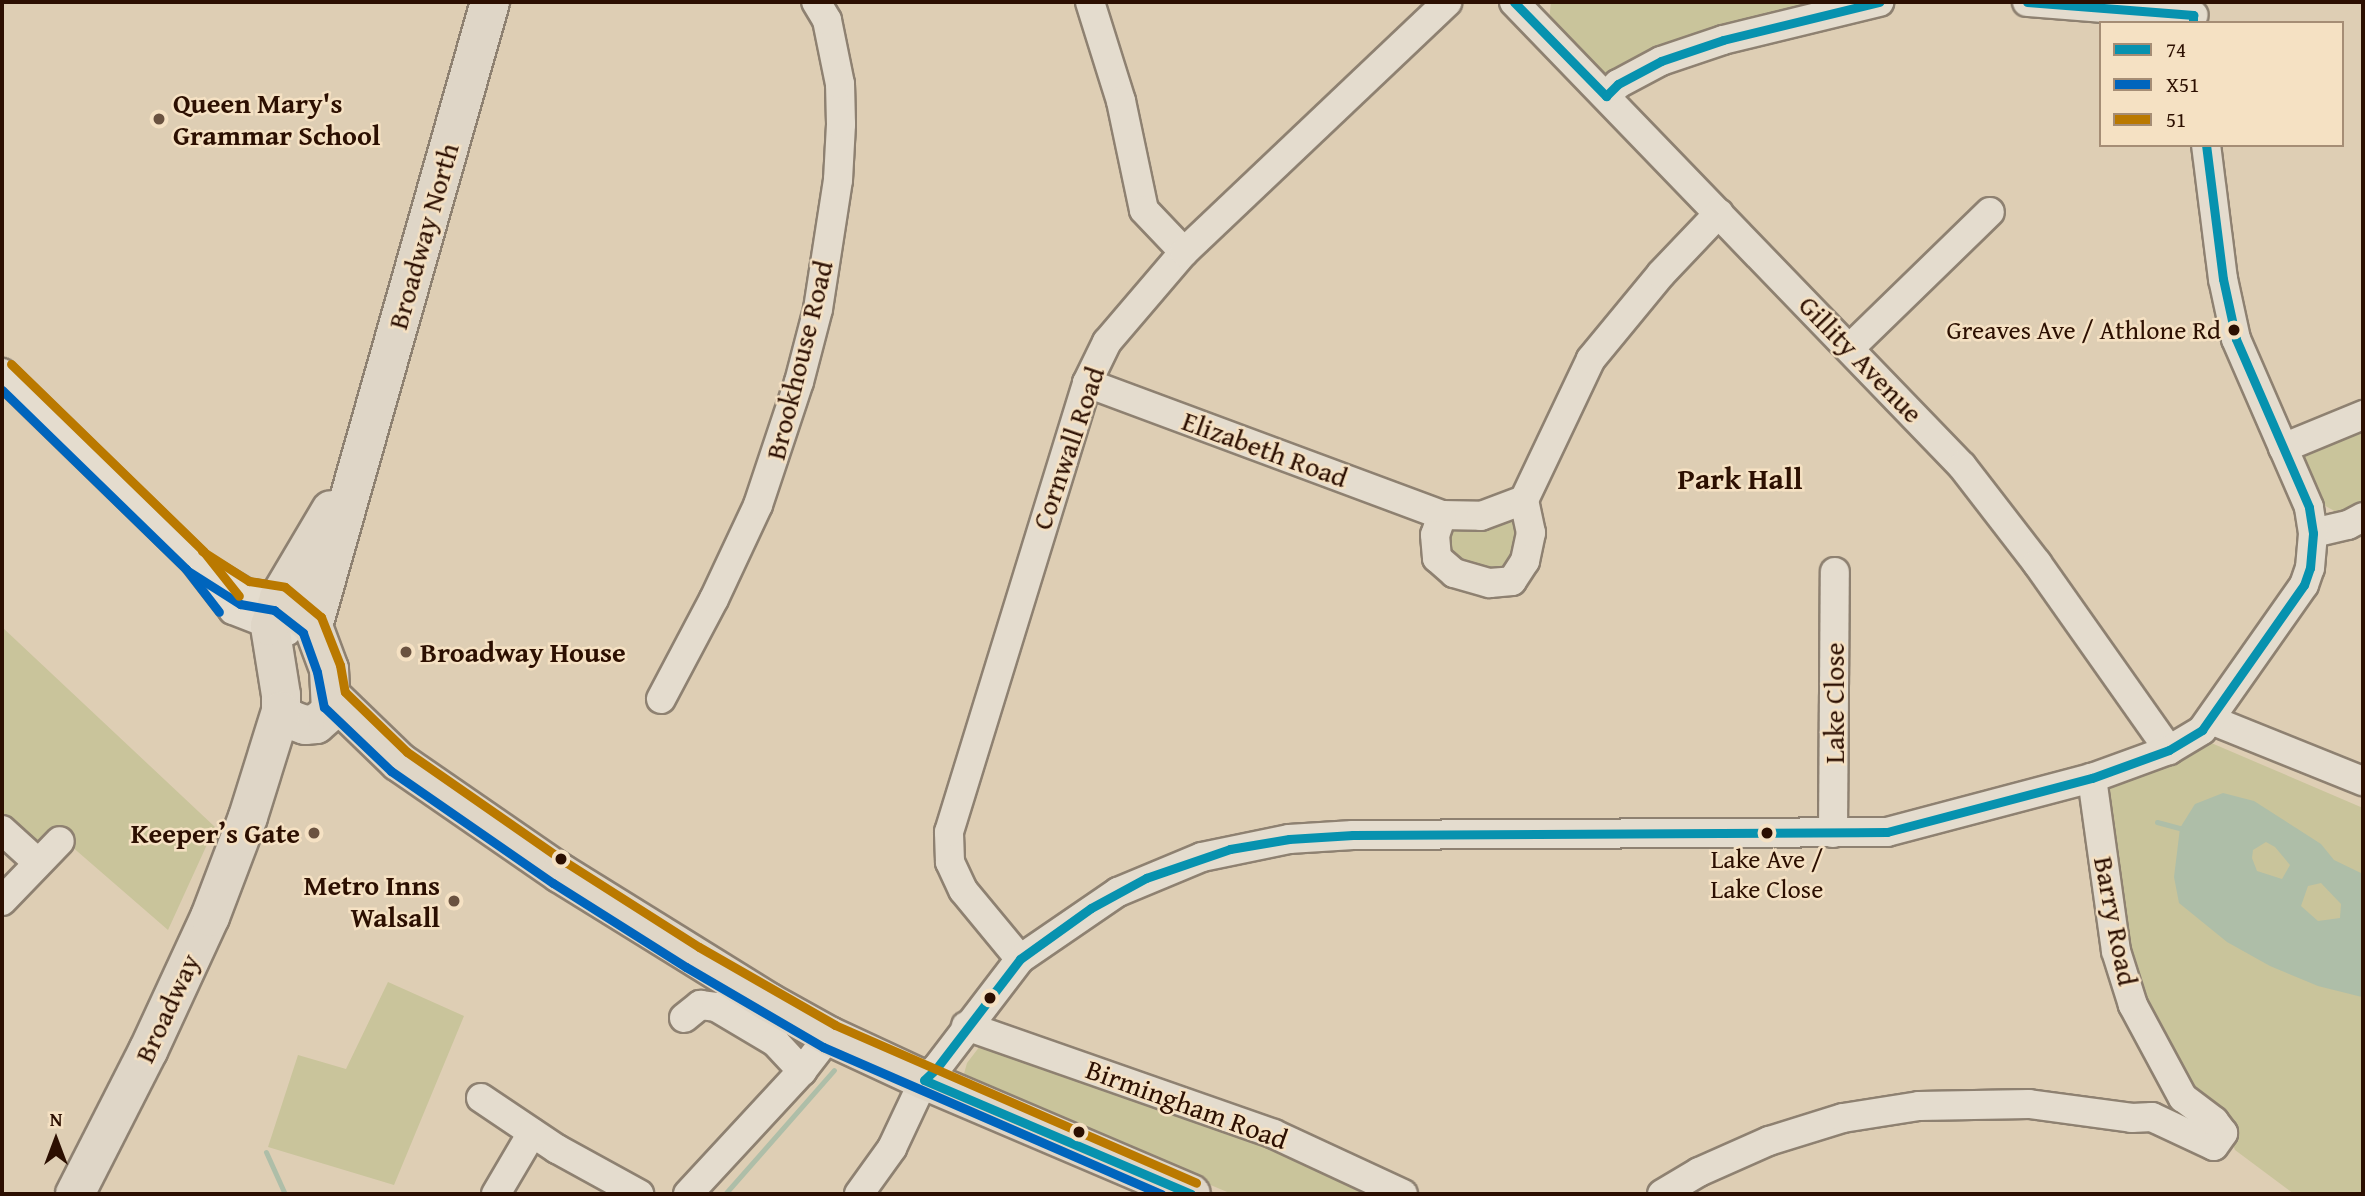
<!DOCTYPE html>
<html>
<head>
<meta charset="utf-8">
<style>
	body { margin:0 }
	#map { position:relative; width:2365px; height:1196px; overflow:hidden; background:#deceb4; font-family:"Gentium Book Plus",serif }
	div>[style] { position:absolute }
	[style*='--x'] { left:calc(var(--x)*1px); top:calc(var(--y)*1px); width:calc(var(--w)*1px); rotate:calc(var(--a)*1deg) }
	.green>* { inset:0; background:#c9c49b }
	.water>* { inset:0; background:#aebea8 }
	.stream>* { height:5px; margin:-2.5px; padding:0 2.5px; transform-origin:2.5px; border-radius:2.5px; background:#aebea8 }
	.roads { filter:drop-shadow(2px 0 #8e8171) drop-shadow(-2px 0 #8e8171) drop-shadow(0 2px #8e8171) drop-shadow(0 -2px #8e8171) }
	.minor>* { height:28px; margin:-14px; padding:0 14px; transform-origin:14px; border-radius:14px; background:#e4dcce }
	.highway>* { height:38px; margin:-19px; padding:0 19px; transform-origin:19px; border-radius:19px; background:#dfd6c7 }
	.bus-1>* { height:9px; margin:-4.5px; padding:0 4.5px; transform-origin:4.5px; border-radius:4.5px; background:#0792af }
	.bus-2>* { height:9px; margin:-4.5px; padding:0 4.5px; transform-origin:4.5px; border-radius:4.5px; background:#0065bd }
	.bus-3>* { height:9px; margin:-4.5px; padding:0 4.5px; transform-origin:4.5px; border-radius:4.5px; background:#ba7900 }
	.dots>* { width:19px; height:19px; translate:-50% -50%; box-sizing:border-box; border:4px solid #f5e1c3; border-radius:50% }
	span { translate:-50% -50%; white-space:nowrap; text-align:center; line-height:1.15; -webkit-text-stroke:5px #f5e1c3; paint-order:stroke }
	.bus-label { font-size:26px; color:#2c0f01 }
	.right { translate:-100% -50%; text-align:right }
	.poi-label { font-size:28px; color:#2c0f01; font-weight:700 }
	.left { translate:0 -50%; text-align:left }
	.street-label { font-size:28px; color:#2c0f01 }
	.neighbourhood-label { font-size:30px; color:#2c0f01; font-weight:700 }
	.frame { position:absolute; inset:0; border:4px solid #2c0f01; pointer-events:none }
	.legend { position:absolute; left:2099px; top:21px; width:245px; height:126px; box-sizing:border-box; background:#f5e1c3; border:2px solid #a58d75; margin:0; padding:9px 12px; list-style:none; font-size:21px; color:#2c0f01 }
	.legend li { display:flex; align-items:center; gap:14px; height:35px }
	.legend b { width:35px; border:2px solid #a58d75 }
	.north { position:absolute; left:21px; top:1105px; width:70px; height:70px; -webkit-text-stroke:5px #f5e1c3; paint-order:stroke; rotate:0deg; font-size:19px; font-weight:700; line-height:28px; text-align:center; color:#2c0f01 }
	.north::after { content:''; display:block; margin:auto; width:24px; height:32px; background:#2c0f01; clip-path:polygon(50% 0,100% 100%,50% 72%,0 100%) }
</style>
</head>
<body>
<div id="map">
	<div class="green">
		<div style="clip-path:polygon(1551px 2px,1836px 2px,1655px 48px,1621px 64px,1604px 76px,1548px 30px)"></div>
		<div style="clip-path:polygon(2363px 422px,2363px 508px,2338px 513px,2322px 504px,2302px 457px,2309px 447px)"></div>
		<div style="clip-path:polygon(1515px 515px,1525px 526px,1508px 572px,1452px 563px,1448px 527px)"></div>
		<div style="clip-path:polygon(2px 627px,215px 827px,168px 930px,55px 832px,35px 845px,2px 814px)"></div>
		<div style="clip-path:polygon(2202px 739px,2363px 808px,2363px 1194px,2294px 1194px,2235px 1150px,2222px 1117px,2175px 1068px,2140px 1001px,2122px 928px,2110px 846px,2109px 787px,2151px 771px)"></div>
		<div style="clip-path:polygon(388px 982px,464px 1016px,394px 1185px,268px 1147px,298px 1055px,346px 1069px)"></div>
		<div style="clip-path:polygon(980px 1046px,1181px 1108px,1376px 1194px,1232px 1194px,962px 1081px,967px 1063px)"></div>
	</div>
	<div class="water">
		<div style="clip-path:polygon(evenodd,2223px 793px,2254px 801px,2321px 844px,2334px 860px,2363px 874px,2362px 997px,2318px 986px,2270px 966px,2227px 942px,2179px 903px,2174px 877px,2180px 828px,2195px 804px,2223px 793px,2266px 842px,2275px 847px,2290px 865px,2282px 879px,2257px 871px,2252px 858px,2253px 850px,2266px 842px,2223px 793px,2321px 883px,2341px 904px,2340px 918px,2318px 921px,2301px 906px,2308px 886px,2321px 883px)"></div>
	</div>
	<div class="stream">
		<div style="--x:2157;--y:822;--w:24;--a:15"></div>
		<div style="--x:266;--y:1152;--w:46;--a:65.7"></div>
		<div style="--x:725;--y:1194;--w:165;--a:-48.7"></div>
	</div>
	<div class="roads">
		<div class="minor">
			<div style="--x:1090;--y:2;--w:104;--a:72.6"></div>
			<div style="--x:1121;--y:101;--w:111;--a:78.1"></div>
			<div style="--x:1144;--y:210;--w:58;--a:46.4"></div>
			<div style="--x:1514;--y:2;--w:645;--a:46.01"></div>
			<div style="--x:1962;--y:466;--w:123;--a:52.3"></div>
			<div style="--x:2037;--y:563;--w:229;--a:54.8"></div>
			<div style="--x:2027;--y:2;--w:167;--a:4.5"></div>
			<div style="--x:1606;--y:96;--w:17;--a:-45"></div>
			<div style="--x:1618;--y:84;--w:49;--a:-28.1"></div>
			<div style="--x:1661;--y:61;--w:65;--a:-18.7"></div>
			<div style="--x:1723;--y:40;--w:161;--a:-13.7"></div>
			<div style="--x:1850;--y:348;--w:195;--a:-44.2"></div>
			<div style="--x:2;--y:373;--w:269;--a:44.2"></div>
			<div style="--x:195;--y:561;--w:62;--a:52.2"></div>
			<div style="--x:233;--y:610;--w:58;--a:21.3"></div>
			<div style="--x:1087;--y:383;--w:379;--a:20.4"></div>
			<div style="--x:1442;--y:515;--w:39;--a:1"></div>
			<div style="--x:1481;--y:516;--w:46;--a:-20.4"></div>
			<div style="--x:1524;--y:500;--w:156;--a:-64.6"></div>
			<div style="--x:1591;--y:359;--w:110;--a:-50.5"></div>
			<div style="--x:1661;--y:274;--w:84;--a:-46.4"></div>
			<div style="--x:2283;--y:448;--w:87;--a:-22.4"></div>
			<div style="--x:1442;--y:515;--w:21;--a:109"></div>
			<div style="--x:1435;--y:535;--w:23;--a:85"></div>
			<div style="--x:1437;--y:558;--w:23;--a:41"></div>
			<div style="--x:1454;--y:573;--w:37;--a:16"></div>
			<div style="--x:1490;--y:583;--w:22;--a:-5"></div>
			<div style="--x:1512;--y:581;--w:24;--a:-57"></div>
			<div style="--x:1525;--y:561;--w:29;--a:-78"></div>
			<div style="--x:1531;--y:533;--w:34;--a:-102"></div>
			<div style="--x:2313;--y:533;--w:36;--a:-13"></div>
			<div style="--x:2348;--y:525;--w:17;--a:-28"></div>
			<div style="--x:212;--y:573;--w:39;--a:31"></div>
			<div style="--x:245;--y:593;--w:34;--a:8"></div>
			<div style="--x:661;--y:699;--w:113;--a:-62.1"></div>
			<div style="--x:714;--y:599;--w:104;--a:-64.9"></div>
			<div style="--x:758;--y:505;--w:130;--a:-71.6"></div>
			<div style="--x:799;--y:382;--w:75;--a:-75.4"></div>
			<div style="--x:818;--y:309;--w:131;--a:-81.2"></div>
			<div style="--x:838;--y:180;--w:56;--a:-86.9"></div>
			<div style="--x:841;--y:124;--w:40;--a:-91.4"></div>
			<div style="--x:840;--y:84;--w:65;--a:-101.5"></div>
			<div style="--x:827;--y:20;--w:21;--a:-121"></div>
			<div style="--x:2211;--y:720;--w:164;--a:21.9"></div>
			<div style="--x:2;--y:830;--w:47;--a:42.4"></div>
			<div style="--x:1833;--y:833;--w:261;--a:-89.6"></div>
			<div style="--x:2;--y:901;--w:83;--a:-46"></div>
			<div style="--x:1020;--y:959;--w:89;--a:-129.6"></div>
			<div style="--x:963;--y:890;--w:31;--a:-115"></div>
			<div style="--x:950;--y:862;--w:30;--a:-92"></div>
			<div style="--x:949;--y:832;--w:470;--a:-72.9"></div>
			<div style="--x:1087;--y:383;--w:46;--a:-64"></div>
			<div style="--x:1107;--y:342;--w:118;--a:-49.5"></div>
			<div style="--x:1184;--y:252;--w:363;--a:-43.5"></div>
			<div style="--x:684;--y:1018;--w:21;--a:-39"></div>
			<div style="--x:700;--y:1005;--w:16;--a:7"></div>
			<div style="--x:716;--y:1007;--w:69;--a:30.7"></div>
			<div style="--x:775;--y:1042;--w:40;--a:47"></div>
			<div style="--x:966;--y:1026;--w:326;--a:19.3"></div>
			<div style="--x:1274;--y:1134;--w:142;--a:24.9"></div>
			<div style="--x:481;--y:1098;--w:92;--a:33.9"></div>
			<div style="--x:557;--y:1149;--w:94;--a:28.8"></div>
			<div style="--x:496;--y:1194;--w:71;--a:-59.5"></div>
			<div style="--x:688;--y:1194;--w:168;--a:-47.2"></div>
			<div style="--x:802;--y:1071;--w:44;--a:-52.4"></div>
			<div style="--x:859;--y:1194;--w:57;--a:-54.3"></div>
			<div style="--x:892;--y:1148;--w:75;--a:-64.8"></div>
			<div style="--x:924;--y:1080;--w:16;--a:-43"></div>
			<div style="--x:936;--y:1069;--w:138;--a:-52.6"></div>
			<div style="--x:1020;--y:959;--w:119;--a:-34.4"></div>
			<div style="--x:1118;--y:892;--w:91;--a:-22.6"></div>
			<div style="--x:1202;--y:857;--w:89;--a:-11.7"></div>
			<div style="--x:1289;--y:839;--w:64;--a:-3.6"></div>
			<div style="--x:1353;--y:835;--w:534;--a:-0.32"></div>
			<div style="--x:1887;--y:832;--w:212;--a:-14.8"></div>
			<div style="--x:2092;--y:778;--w:82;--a:-20"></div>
			<div style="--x:2169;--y:750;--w:39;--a:-31"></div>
			<div style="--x:2202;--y:730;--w:177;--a:-54.9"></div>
			<div style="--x:2304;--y:585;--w:18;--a:-71"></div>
			<div style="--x:2310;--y:568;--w:35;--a:-85"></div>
			<div style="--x:2313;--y:533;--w:26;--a:-99"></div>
			<div style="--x:2309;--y:507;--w:183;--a:-113.5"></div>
			<div style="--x:2236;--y:339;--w:61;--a:-102.2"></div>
			<div style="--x:2223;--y:279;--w:135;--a:-97.2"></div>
			<div style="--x:1662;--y:1194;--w:43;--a:-30.7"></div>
			<div style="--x:1699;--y:1172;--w:77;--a:-23.9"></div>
			<div style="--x:1769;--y:1141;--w:77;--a:-17.3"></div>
			<div style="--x:1843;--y:1118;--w:77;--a:-9"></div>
			<div style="--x:1919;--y:1106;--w:110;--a:-1"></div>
			<div style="--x:2029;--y:1104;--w:104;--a:7.7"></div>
			<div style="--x:2132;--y:1118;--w:20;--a:-3"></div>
			<div style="--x:2152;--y:1117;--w:68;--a:25.1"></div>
			<div style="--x:2214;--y:1146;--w:16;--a:-55"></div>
			<div style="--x:2223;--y:1133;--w:15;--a:-127"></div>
			<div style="--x:2214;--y:1121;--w:39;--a:-143"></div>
			<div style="--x:2183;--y:1098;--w:106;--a:-118.3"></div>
			<div style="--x:2133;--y:1005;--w:57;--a:-107.5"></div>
			<div style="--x:2116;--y:951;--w:175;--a:-97.9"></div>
		</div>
		<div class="highway">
			<div style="--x:279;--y:598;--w:44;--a:39.5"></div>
			<div style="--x:313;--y:626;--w:46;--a:69.6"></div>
			<div style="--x:329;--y:669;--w:42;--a:87.3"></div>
			<div style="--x:331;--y:711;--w:20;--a:139"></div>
			<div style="--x:316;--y:724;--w:11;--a:175"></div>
			<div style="--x:305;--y:725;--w:15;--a:-160"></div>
			<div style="--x:291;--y:720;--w:13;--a:-138"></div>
			<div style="--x:281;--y:711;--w:16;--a:-90"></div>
			<div style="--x:281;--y:695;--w:70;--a:-99.1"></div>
			<div style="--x:270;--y:626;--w:29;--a:-72"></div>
			<div style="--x:279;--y:598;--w:102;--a:-59.4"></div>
			<div style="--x:313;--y:626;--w:649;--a:-74.16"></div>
			<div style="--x:333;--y:698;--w:92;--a:44.1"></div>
			<div style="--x:399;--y:762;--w:196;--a:34.6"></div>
			<div style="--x:560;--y:873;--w:245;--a:31.8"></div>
			<div style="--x:768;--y:1002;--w:70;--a:29.1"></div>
			<div style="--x:829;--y:1036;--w:105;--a:24.9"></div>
			<div style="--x:924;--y:1080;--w:290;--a:23.1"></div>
			<div style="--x:75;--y:1194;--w:161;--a:-63"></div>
			<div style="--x:148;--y:1051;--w:148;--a:-65.2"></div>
			<div style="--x:210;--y:917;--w:107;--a:-69.2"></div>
			<div style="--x:248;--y:817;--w:111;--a:-72.7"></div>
		</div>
	</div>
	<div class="bus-1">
		<div style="--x:1514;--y:2;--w:132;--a:45.6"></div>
		<div style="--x:1606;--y:96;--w:17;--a:-45"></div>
		<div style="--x:1618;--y:84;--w:49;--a:-28.1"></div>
		<div style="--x:1661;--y:61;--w:65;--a:-18.7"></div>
		<div style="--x:1723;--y:40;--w:161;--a:-13.7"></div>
		<div style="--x:2027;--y:2;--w:167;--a:4.5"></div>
		<div style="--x:2193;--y:15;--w:8;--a:90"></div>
		<div style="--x:1191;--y:1194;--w:290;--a:-156.9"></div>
		<div style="--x:924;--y:1080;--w:16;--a:-43"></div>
		<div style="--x:936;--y:1069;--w:138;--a:-52.6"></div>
		<div style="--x:1020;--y:959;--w:87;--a:-35.7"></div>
		<div style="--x:1091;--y:908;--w:63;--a:-28.6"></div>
		<div style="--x:1146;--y:878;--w:89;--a:-19"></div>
		<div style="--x:1230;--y:849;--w:60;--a:-9.6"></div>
		<div style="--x:1289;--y:839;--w:64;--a:-3.6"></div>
		<div style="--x:1353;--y:835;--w:534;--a:-0.32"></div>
		<div style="--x:1887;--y:832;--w:212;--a:-14.8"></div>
		<div style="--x:2092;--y:778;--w:82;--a:-20"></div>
		<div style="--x:2169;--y:750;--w:39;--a:-31"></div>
		<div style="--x:2202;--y:730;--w:177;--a:-54.9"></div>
		<div style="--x:2304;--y:585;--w:18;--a:-71"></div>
		<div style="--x:2310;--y:568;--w:35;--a:-85"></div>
		<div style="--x:2313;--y:533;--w:26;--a:-99"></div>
		<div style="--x:2309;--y:507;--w:183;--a:-113.5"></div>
		<div style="--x:2236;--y:339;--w:61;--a:-102.2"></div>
		<div style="--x:2223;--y:279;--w:135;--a:-97.2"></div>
	</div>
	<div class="bus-2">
		<div style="--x:2;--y:390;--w:257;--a:44.2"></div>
		<div style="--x:186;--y:569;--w:54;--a:52.5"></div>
		<div style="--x:188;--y:571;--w:62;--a:32.4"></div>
		<div style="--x:240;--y:604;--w:35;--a:10"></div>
		<div style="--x:274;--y:610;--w:37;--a:38"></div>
		<div style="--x:303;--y:633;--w:41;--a:70.3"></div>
		<div style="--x:317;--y:672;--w:36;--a:79"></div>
		<div style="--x:324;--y:707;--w:93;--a:43.7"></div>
		<div style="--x:391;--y:771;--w:197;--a:34.7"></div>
		<div style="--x:553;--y:883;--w:157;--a:32.3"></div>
		<div style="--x:686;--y:967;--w:159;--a:30.3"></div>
		<div style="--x:823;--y:1047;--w:369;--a:23.5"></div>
	</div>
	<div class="bus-3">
		<div style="--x:11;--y:364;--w:269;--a:44.2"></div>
		<div style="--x:204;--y:552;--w:56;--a:51.5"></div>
		<div style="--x:202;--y:551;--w:56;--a:32.6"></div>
		<div style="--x:249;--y:581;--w:36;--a:9"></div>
		<div style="--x:285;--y:587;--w:47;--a:39.8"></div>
		<div style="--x:321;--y:617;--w:52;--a:68.4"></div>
		<div style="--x:340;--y:665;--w:27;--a:80"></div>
		<div style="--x:345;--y:692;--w:86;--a:44.1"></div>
		<div style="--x:407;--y:752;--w:195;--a:34.8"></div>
		<div style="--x:567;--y:863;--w:156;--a:32.5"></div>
		<div style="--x:699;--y:947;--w:157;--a:29.8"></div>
		<div style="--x:835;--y:1025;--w:394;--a:23.6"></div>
	</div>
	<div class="dots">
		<div style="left:159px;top:119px;background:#6a5240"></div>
		<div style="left:2234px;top:330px;background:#2c0f01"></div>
		<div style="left:406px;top:652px;background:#6a5240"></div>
		<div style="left:314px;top:833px;background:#6a5240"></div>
		<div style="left:1767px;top:833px;background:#2c0f01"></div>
		<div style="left:561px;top:859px;background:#2c0f01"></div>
		<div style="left:454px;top:901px;background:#6a5240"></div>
		<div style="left:990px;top:998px;background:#2c0f01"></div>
		<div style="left:1079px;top:1132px;background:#2c0f01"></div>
	</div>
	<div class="bus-label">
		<span class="right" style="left:2221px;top:330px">Greaves Ave / Athlone Rd</span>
		<span style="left:1767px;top:874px">Lake Ave /<br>Lake Close</span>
	</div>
	<div class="poi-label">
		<span class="left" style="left:173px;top:119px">Queen Mary's<br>Grammar School</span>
		<span class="left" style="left:420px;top:652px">Broadway House</span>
		<span class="right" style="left:300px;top:833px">Keeper’s Gate</span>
		<span class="right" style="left:440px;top:901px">Metro Inns<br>Walsall</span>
	</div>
	<div class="street-label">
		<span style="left:423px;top:236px;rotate:-74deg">Broadway North</span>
		<span style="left:1861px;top:359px;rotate:46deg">Gillity Avenue</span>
		<span style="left:799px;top:360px;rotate:-76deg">Brookhouse Road</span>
		<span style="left:1068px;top:448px;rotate:-71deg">Cornwall Road</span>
		<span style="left:1265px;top:449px;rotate:20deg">Elizabeth Road</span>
		<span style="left:1834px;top:703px;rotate:-90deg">Lake Close</span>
		<span style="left:2116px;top:921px;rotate:79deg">Barry Road</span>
		<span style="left:167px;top:1008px;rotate:-65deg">Broadway</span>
		<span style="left:1187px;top:1104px;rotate:20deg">Birmingham Road</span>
	</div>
	<div class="neighbourhood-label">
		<span style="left:1740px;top:478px">Park Hall</span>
	</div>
	<div class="frame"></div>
	<ul class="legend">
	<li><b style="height:9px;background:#0792af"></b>74</li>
	<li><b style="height:9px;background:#0065bd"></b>X51</li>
	<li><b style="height:9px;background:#ba7900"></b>51</li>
	</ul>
	<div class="north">N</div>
</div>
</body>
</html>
